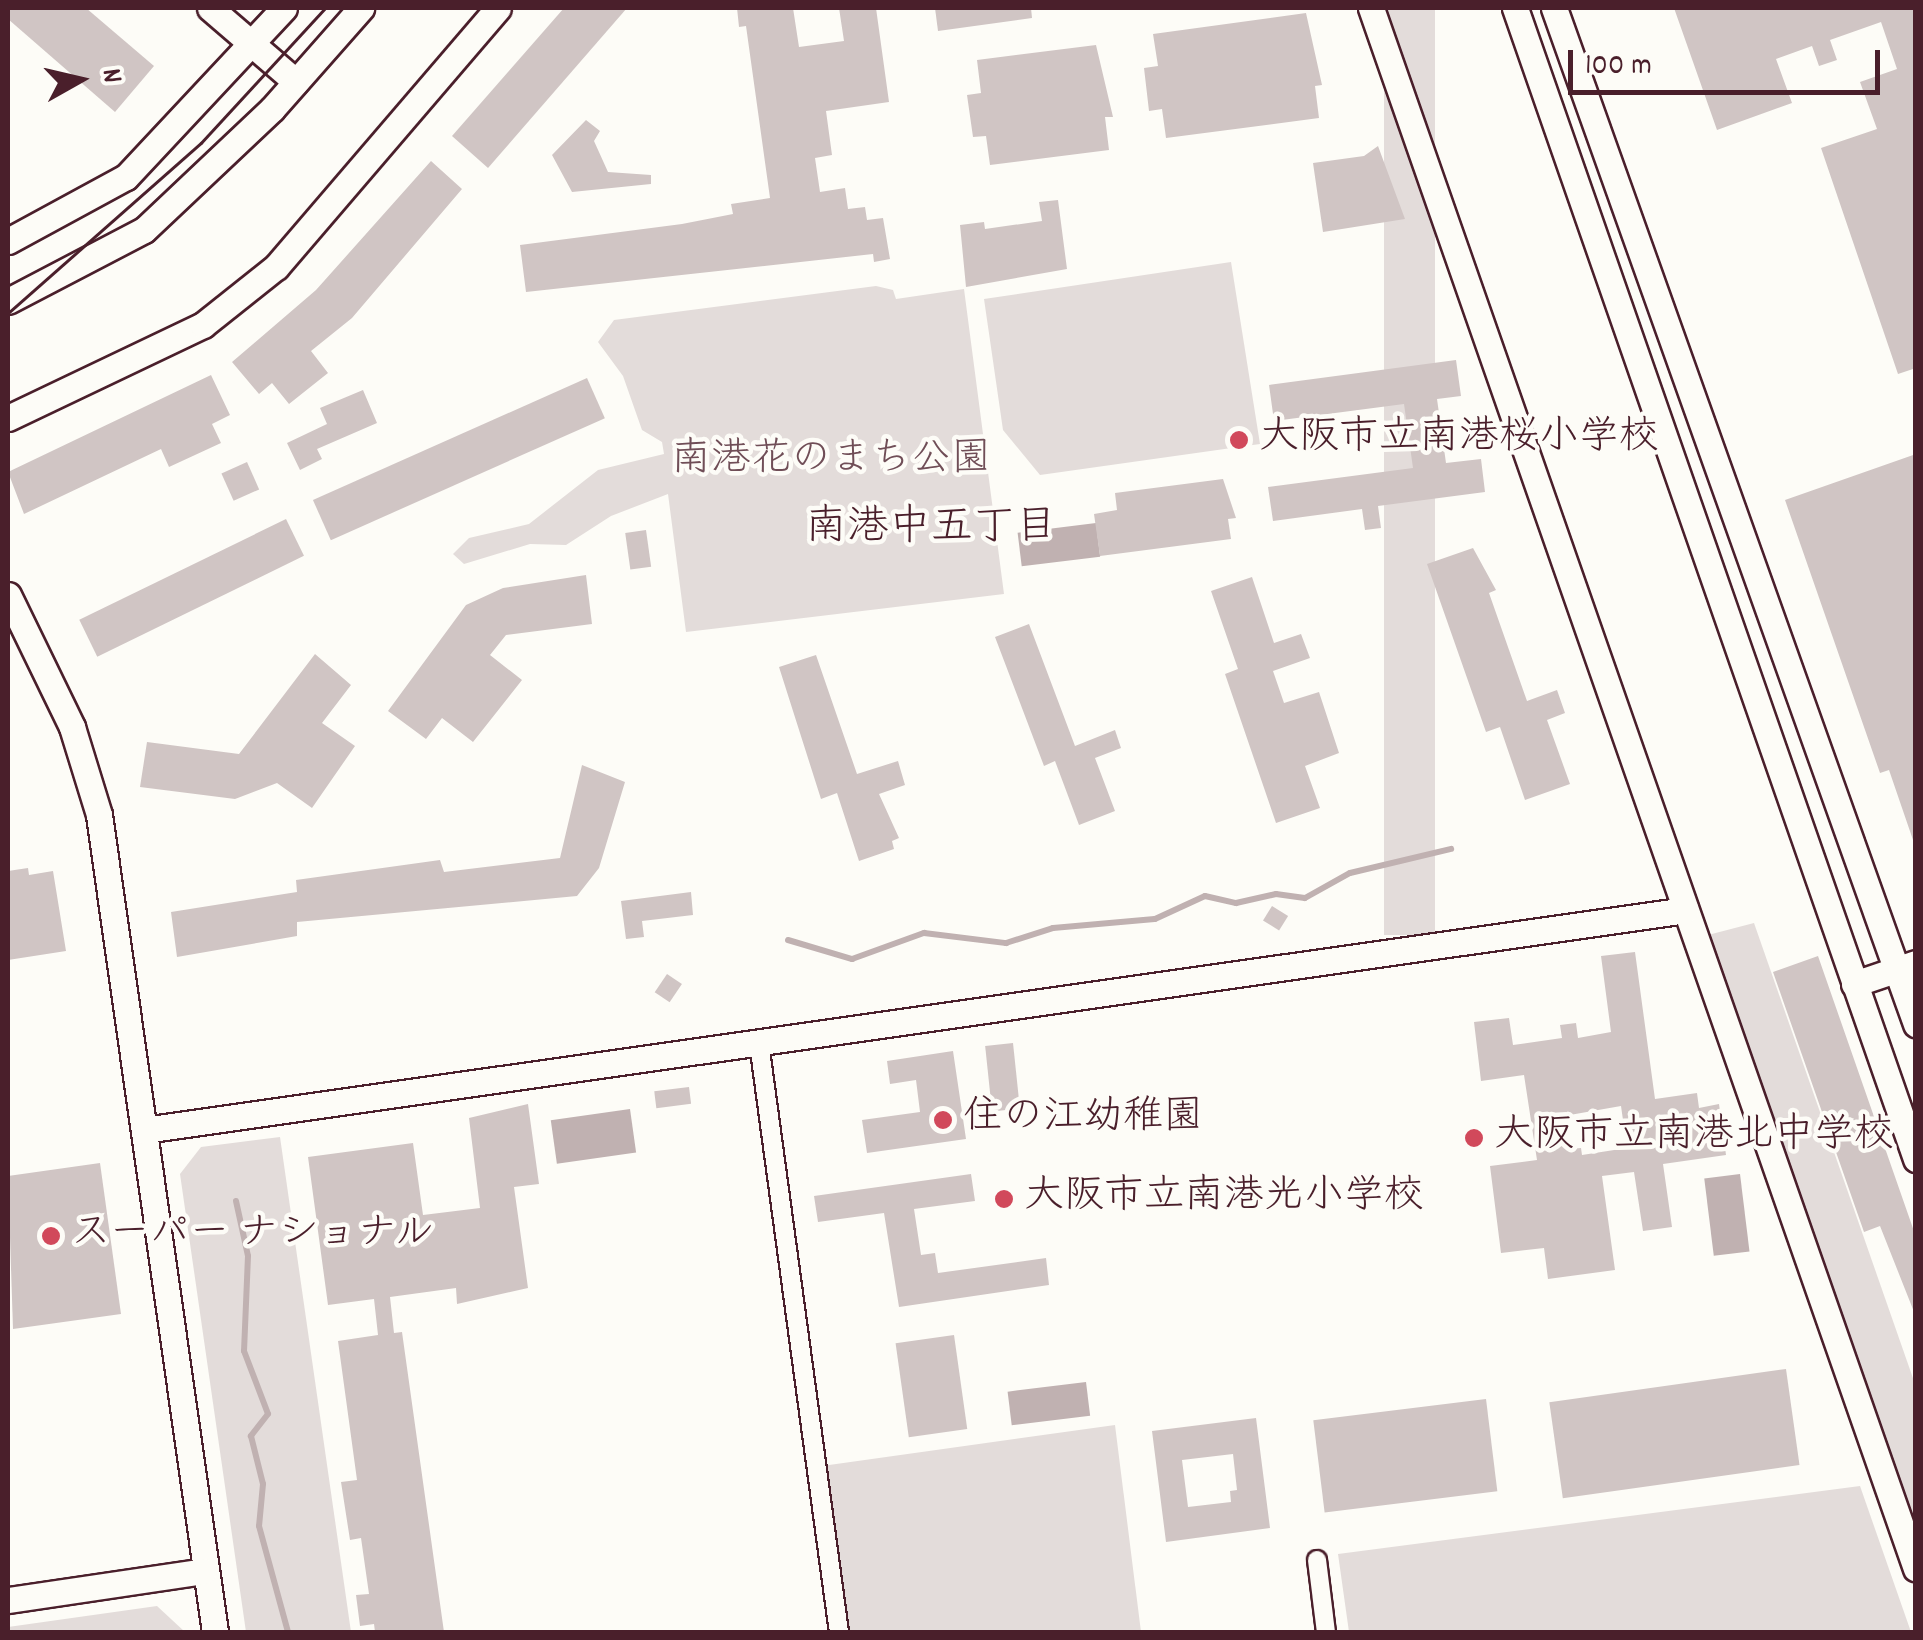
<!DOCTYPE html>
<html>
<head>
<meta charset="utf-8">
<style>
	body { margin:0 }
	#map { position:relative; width:1923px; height:1640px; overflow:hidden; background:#fdfcf7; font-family:Dekko,"Klee One",sans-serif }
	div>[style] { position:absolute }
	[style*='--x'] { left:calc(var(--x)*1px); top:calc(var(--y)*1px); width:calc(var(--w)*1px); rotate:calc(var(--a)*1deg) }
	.green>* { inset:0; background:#e3dcda; transform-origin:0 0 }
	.water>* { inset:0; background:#c0b1b1; transform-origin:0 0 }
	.stream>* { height:6px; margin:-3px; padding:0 3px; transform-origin:3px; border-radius:3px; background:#c0b1b1 }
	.building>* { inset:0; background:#d0c5c4; transform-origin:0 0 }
	.roads { filter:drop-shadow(2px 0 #4a1f2b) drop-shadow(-2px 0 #4a1f2b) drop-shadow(0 2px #4a1f2b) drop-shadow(0 -2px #4a1f2b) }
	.street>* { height:18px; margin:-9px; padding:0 9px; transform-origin:9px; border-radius:9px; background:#fdfcf7 }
	.secondary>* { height:25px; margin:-12.5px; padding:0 12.5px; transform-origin:12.5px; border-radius:12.5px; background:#fdfcf7 }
	.tram>* { height:2.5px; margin:-1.25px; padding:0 1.25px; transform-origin:1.25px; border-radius:1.25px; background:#4a1f2b }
	.dots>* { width:28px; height:28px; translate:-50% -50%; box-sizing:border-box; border:5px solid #fdfcf7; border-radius:50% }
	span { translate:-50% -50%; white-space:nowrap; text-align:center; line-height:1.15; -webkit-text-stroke:9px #fdfcf7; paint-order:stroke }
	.poi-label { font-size:40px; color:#4a1f2b }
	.left { translate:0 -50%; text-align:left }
	.park-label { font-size:40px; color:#704e57 }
	.neighbourhood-label { font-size:42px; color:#4a1f2b }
	.frame { position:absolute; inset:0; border:10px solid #4a1f2b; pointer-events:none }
	.north { position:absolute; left:30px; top:30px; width:100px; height:100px; -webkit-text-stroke:8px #fdfcf7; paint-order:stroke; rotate:82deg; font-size:28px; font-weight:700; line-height:40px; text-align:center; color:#4a1f2b }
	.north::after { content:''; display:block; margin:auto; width:35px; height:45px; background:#4a1f2b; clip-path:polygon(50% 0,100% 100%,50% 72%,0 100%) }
	.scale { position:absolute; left:1568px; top:50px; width:312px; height:45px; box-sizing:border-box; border:5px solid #4a1f2b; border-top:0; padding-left:12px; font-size:30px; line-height:35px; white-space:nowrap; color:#4a1f2b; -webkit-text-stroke:8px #fdfcf7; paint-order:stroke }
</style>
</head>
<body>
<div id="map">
	<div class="green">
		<div style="left:1384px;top:8px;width:51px;height:927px"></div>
		<div style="clip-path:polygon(1231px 262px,1260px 444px,1040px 475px,1003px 430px,984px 299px)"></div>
		<div style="clip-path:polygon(876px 286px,893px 290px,896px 299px,964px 289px,1004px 594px,686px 632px,668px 494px,611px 516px,566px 545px,530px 544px,464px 564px,453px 554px,469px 538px,529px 524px,598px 470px,664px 454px,662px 442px,642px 430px,623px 376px,598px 342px,614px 320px)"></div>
		<div style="clip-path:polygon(1754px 923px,1915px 1384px,1915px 1531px,1708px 935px)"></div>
		<div style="clip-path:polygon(280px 1137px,351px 1632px,246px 1632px,180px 1174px,201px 1147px)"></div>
		<div style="clip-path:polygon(1115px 1425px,1141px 1632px,844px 1632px,822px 1466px)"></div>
		<div style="clip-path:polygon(1860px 1486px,1911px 1632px,1349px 1632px,1338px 1554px)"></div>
		<div style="clip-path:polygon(157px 1606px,185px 1632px,8px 1632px,8px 1627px)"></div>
	</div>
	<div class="water">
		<div style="left:1096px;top:523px;width:34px;height:79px;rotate:83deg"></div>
		<div style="left:630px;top:1109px;width:44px;height:80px;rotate:82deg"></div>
		<div style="left:1740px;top:1174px;width:78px;height:36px;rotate:83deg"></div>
		<div style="left:1086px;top:1382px;width:34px;height:79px;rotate:83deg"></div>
	</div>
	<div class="stream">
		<div style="--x:788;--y:940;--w:67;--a:16.5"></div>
		<div style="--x:852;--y:959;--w:77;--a:-19.9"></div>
		<div style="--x:924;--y:933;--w:83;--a:7"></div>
		<div style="--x:1006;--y:943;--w:49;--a:-17.7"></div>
		<div style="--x:1053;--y:928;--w:102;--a:-5"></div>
		<div style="--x:1155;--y:919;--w:55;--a:-24.7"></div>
		<div style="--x:1205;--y:896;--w:32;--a:13"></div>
		<div style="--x:1236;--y:903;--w:41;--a:-12.7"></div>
		<div style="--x:1276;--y:894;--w:29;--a:8"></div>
		<div style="--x:1305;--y:898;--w:51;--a:-29.1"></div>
		<div style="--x:1350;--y:873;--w:104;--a:-13.4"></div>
		<div style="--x:236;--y:1201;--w:56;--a:77.7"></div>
		<div style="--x:248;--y:1256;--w:95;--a:92.4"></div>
		<div style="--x:244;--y:1351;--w:67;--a:69.1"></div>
		<div style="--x:268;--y:1414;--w:28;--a:128"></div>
		<div style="--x:251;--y:1436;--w:49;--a:76"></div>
		<div style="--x:263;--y:1484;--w:42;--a:95.4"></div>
		<div style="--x:259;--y:1526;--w:110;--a:74.7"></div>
	</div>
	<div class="building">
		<div style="clip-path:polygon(8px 8px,86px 8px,154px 66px,115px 112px,8px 19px)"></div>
		<div style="clip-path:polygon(564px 8px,627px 8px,488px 168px,452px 136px)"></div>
		<div style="clip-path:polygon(737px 8px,793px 8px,799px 47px,844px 41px,839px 8px,876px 8px,889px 102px,826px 111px,832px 155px,815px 158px,820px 192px,845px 188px,848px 209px,865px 207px,867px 220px,883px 218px,890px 259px,874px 262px,873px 254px,526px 292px,520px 245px,682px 224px,733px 214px,731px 204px,770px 198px,746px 26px,739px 27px)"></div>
		<div style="clip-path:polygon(935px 8px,1031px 8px,1032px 18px,938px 31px)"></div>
		<div style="clip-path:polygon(1674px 8px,1916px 8px,1916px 368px,1898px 374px,1821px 148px,1877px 129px,1860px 82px,1897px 69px,1881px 22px,1830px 40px,1837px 60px,1819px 66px,1812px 46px,1776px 59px,1792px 103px,1717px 130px)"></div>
		<div style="clip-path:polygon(1306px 13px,1322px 85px,1315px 86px,1319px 118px,1166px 138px,1162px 109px,1149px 111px,1144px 68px,1158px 66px,1153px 34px)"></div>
		<div style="clip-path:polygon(1096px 45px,1113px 117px,1105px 117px,1109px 150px,990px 165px,986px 136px,973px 137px,967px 95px,981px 93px,977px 60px)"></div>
		<div style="clip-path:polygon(586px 120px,600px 131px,594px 141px,608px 172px,651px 175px,651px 184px,572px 192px,552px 155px)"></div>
		<div style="clip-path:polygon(1378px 146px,1405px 219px,1323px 232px,1313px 163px,1364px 156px)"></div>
		<div style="clip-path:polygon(431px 161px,462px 189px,352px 318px,311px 351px,328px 373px,289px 404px,272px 383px,259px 394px,232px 362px,316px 290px)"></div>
		<div style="clip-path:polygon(1058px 200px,1067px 269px,966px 287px,960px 225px,984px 222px,985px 229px,1042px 221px,1039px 202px)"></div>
		<div style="clip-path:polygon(1456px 360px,1461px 396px,1437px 399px,1446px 463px,1481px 459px,1485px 492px,1378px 506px,1381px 528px,1365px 530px,1362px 509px,1273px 521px,1268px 487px,1413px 468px,1404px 404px,1274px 421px,1269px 385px)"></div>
		<div style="clip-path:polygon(211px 375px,230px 415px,212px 424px,221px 443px,169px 467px,161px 449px,24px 514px,8px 472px)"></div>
		<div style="left:587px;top:378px;width:44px;height:300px;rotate:66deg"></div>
		<div style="clip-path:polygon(363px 390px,377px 423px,317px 449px,322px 459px,300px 470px,287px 443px,327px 424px,320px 408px)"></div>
		<div style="clip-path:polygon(1916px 454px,1916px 839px,1913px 840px,1889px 770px,1880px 773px,1785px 500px)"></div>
		<div style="left:247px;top:462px;width:30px;height:28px;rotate:66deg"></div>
		<div style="clip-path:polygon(1223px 479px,1236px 518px,1228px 519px,1231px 539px,1100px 556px,1094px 514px,1117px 510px,1115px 493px)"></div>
		<div style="left:286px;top:519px;width:41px;height:230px;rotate:64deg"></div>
		<div style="left:646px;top:530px;width:37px;height:21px;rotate:82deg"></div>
		<div style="clip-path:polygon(1473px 548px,1496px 590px,1489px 593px,1527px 701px,1557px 690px,1565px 713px,1547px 720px,1570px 784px,1525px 800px,1500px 727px,1486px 732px,1427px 564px)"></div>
		<div style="clip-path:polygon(586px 575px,592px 624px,506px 635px,490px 655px,522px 680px,473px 742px,442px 718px,426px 739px,388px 711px,466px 605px,503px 588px)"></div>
		<div style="clip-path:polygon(1252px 577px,1274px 643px,1301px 634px,1310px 658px,1273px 671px,1284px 703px,1319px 692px,1339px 753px,1305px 766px,1320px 808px,1276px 823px,1225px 674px,1238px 669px,1211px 591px)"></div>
		<div style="clip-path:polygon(1029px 624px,1075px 746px,1115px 730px,1121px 748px,1095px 758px,1115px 811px,1079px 825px,1055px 761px,1044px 766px,995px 637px)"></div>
		<div style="clip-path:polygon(315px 654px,351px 685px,322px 723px,355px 746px,312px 808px,277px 783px,235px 799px,140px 787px,147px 742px,239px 754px)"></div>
		<div style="clip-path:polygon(816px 655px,857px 774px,898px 761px,905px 785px,879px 794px,899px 838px,892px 841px,894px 849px,859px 861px,837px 793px,821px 799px,779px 667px)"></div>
		<div style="clip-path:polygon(582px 765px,625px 782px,599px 868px,577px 896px,297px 922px,297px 936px,177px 957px,171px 912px,297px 892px,296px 880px,440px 860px,444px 872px,560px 858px)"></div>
		<div style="clip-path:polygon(28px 868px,29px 875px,53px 871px,66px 951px,8px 960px,8px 871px)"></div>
		<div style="clip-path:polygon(691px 892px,693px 915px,642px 921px,644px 937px,626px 939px,621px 901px)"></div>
		<div style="left:1272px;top:906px;width:19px;height:17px;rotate:32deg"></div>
		<div style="clip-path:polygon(evenodd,1635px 952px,1655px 1099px,1697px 1093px,1699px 1108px,1719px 1104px,1726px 1155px,1663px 1164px,1672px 1227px,1643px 1231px,1634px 1172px,1602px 1176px,1615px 1270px,1548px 1279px,1544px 1248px,1501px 1253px,1490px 1166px,1537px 1160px,1524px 1075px,1481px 1081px,1474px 1022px,1509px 1018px,1513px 1045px,1562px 1038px,1560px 1025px,1576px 1023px,1578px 1038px,1611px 1032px,1601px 956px,1635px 952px,1621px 1106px,1627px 1148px,1582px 1155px,1581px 1148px,1569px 1149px,1564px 1116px,1621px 1106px)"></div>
		<div style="clip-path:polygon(1818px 956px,1916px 1237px,1916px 1317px,1880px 1226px,1864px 1232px,1773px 972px)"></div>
		<div style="left:667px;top:974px;width:18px;height:22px;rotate:34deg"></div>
		<div style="left:1013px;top:1043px;width:66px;height:28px;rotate:84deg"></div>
		<div style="clip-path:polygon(953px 1051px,966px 1139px,867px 1153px,862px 1120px,920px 1112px,916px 1080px,890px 1084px,887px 1061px)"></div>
		<div style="left:689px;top:1087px;width:17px;height:35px;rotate:83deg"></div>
		<div style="clip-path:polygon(528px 1104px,539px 1184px,514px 1187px,528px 1288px,457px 1304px,456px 1288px,390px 1297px,394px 1333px,402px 1332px,444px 1632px,375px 1632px,374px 1624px,360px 1626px,356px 1595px,369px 1594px,361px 1538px,350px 1540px,341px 1482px,357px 1480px,338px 1341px,378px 1335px,374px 1299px,328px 1305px,308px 1157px,413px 1143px,423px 1215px,480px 1208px,469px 1118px)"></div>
		<div style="clip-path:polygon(100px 1163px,121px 1314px,13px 1329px,8px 1176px)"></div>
		<div style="clip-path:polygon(971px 1174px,975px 1201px,914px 1209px,921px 1255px,935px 1253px,938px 1273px,1046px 1258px,1049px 1285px,899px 1307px,884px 1213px,818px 1222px,814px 1196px)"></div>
		<div style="left:954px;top:1335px;width:95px;height:59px;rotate:82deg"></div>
		<div style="left:1786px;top:1369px;width:97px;height:239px;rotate:82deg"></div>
		<div style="left:1486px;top:1399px;width:93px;height:174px;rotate:83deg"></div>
		<div style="clip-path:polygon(evenodd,1256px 1418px,1270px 1528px,1166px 1542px,1152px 1431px,1256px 1418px,1233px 1454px,1237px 1490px,1230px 1491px,1231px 1502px,1188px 1507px,1182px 1460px,1233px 1454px)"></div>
	</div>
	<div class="roads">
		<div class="street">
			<div style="--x:759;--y:1043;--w:594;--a:82.27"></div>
			<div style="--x:1317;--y:1560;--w:73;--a:82.9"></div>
		</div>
		<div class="secondary">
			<div style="--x:210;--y:8;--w:113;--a:40.7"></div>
			<div style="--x:1371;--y:8;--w:1653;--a:70.75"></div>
			<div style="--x:1515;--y:8;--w:1219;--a:70.79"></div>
			<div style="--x:1554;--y:8;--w:1079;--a:70.39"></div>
			<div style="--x:8;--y:241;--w:134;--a:-28.5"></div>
			<div style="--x:126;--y:177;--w:231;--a:-46.9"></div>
			<div style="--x:8;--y:301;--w:153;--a:-27.6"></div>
			<div style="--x:144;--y:230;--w:176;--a:-43.4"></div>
			<div style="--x:272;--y:109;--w:135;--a:-48.6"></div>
			<div style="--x:8;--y:418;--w:216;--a:-25.5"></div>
			<div style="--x:203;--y:325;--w:93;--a:-38.5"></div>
			<div style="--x:276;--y:267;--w:341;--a:-49.4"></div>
			<div style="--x:8;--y:595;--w:147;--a:64.1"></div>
			<div style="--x:72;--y:727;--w:92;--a:72.9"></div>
			<div style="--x:99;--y:815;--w:825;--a:81.92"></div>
			<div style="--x:1854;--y:984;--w:65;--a:-18.7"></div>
			<div style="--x:144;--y:1130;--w:1557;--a:-8.12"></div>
			<div style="--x:8;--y:1600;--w:198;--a:-8.4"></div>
		</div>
	</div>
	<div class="tram">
		<div style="--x:8;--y:313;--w:257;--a:-41.4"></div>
		<div style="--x:201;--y:143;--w:183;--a:-47.4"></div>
	</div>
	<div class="dots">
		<div style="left:1239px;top:440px;background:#d1495b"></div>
		<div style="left:943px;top:1120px;background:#d1495b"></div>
		<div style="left:1474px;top:1138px;background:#d1495b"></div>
		<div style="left:1004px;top:1199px;background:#d1495b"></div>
		<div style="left:51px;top:1236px;background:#d1495b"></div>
	</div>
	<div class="poi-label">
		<span class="left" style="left:1259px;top:440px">大阪市立南港桜小学校</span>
		<span class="left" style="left:963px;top:1120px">住の江幼稚園</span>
		<span class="left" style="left:1494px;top:1138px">大阪市立南港北中学校</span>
		<span class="left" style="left:1024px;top:1199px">大阪市立南港光小学校</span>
		<span class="left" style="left:71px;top:1236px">スーパー ナショナル</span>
	</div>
	<div class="park-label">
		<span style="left:831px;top:462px">南港花のまち公園</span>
	</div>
	<div class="neighbourhood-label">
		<span style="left:931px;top:530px">南港中五丁目</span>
	</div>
	<div class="frame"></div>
	<div class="north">N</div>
	<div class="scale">100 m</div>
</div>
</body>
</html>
